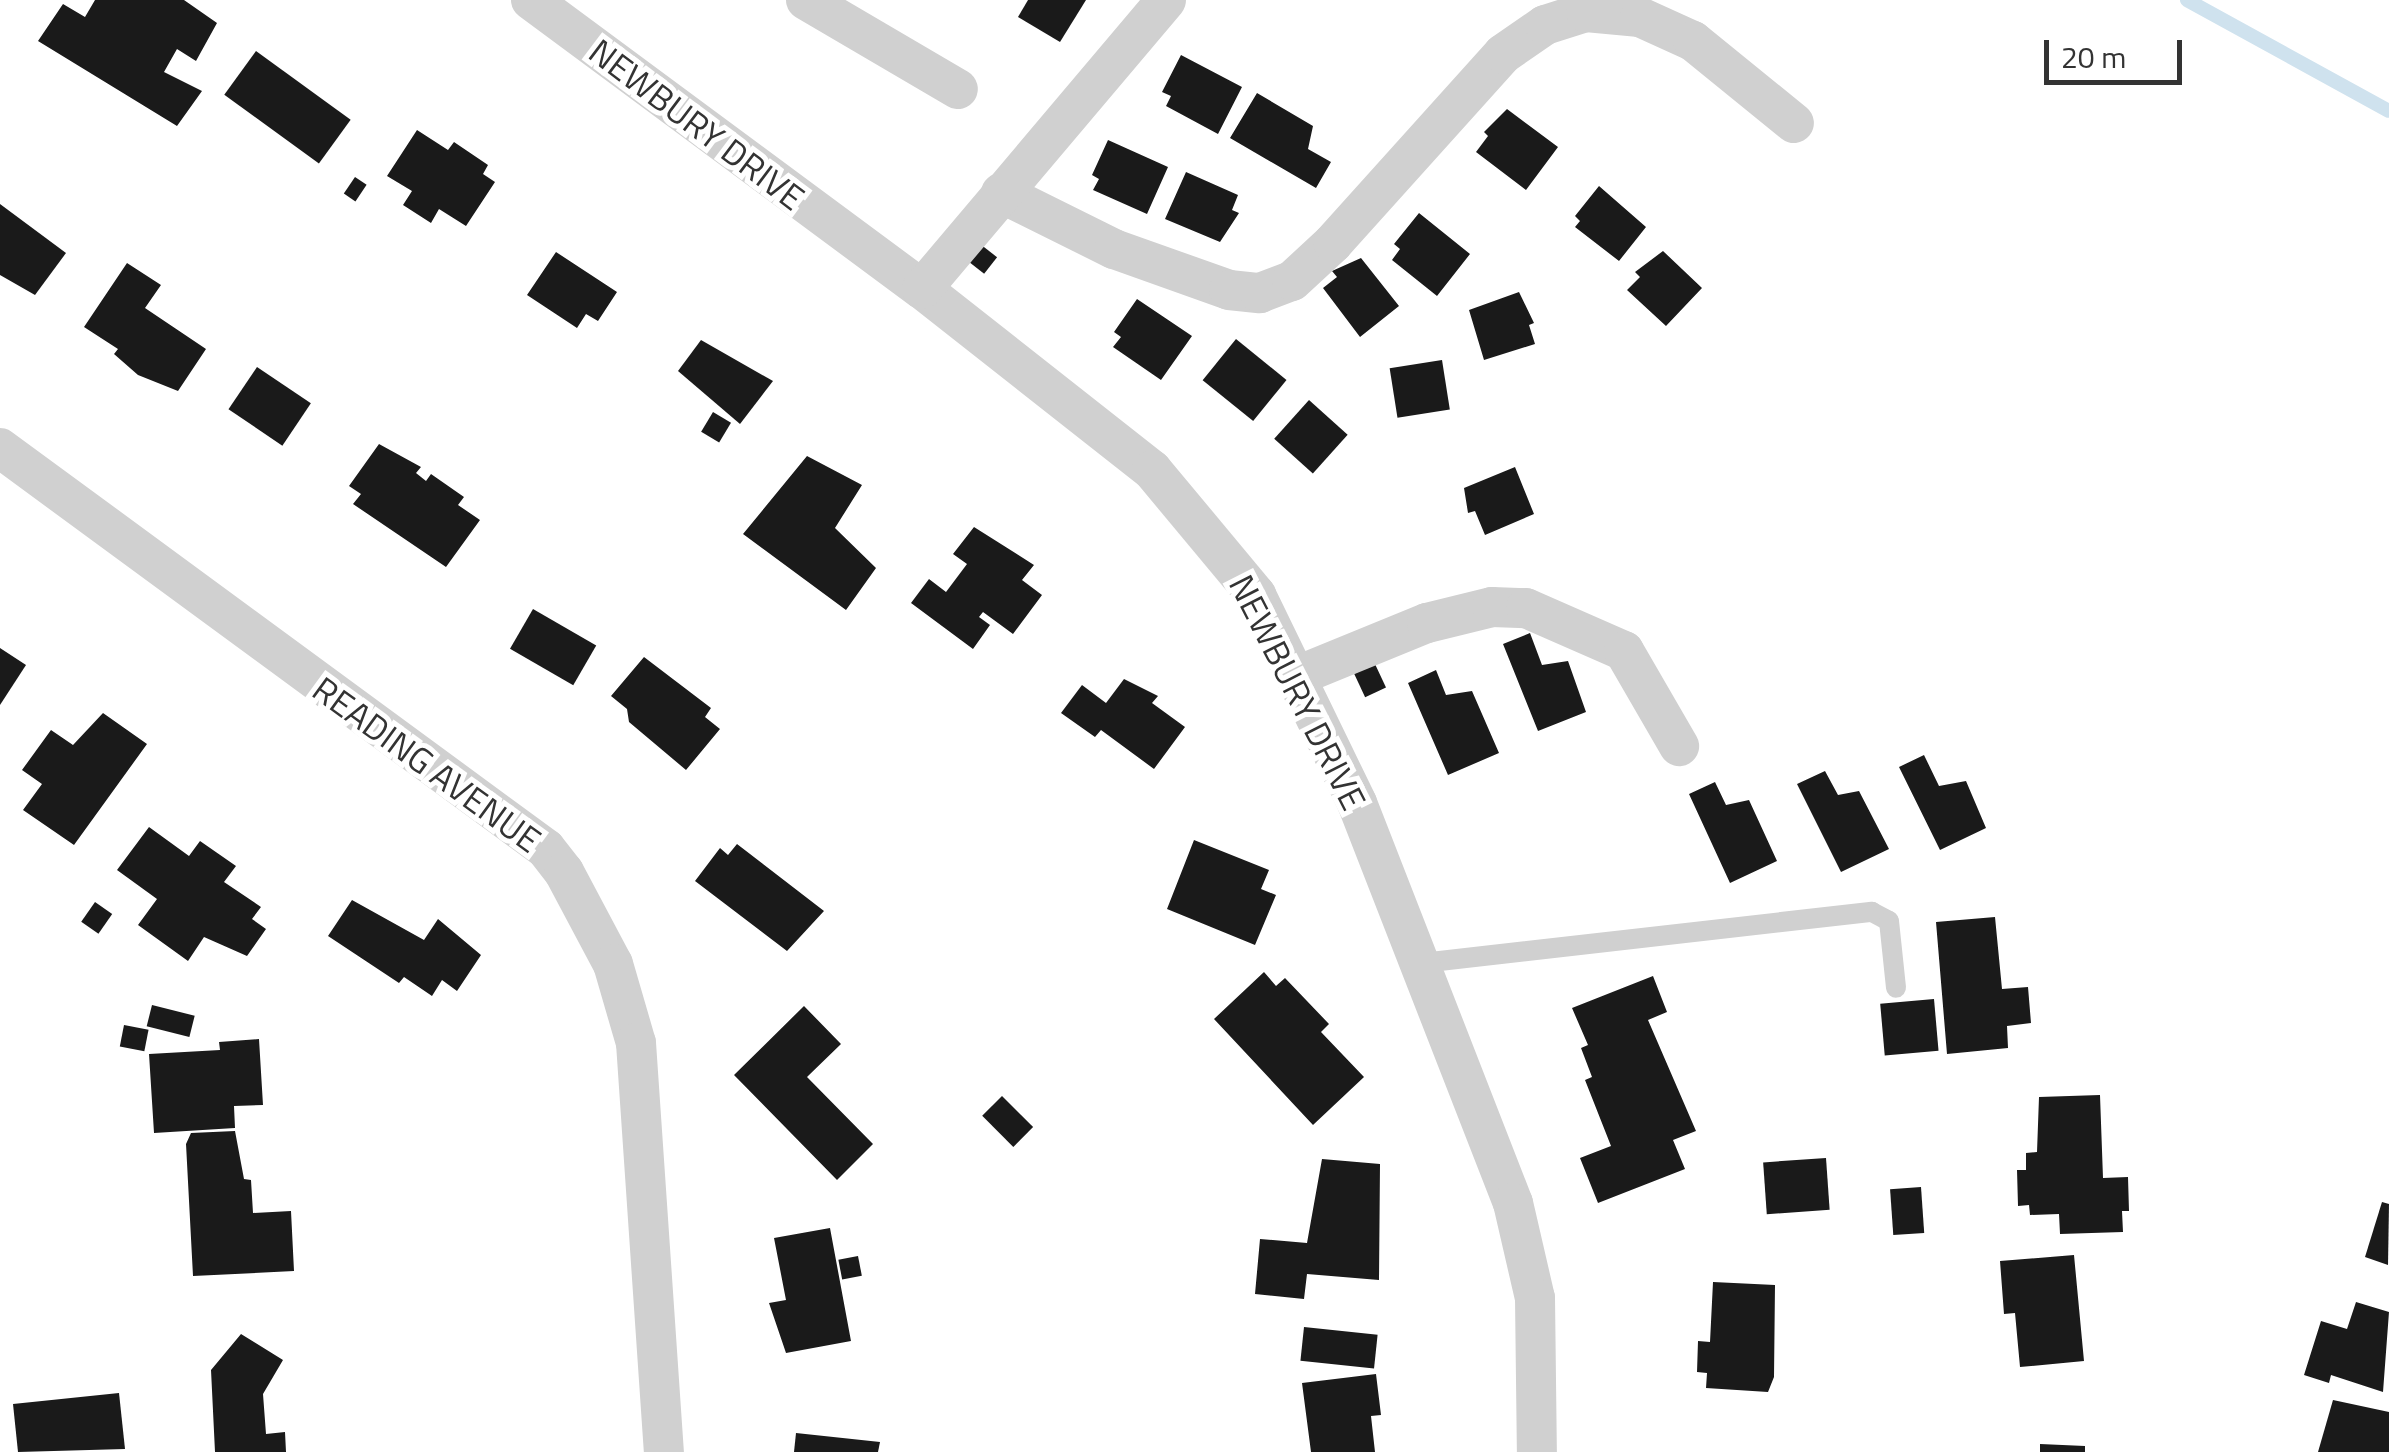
<!DOCTYPE html>
<html>
<head>
<meta charset="utf-8">
<style>
	body { margin:0 }
	#map { position:relative; width:2389px; height:1452px; overflow:hidden; background:#fff; font-family:"Titillium Web",sans-serif }
	div>[style] { position:absolute }
	[style*='--x'] { left:calc(var(--x)*1px); top:calc(var(--y)*1px); width:calc(var(--w)*1px); rotate:calc(var(--a)*1deg) }
	.stream>* { height:14px; margin:-7px; padding:0 7px; transform-origin:7px; border-radius:7px; background:#cfe2ee }
	.building>* { inset:0; background:#1a1a1a; transform-origin:0 0 }
	.lane>* { height:20px; margin:-10px; padding:0 10px; transform-origin:10px; border-radius:10px; background:#d0d0d0 }
	.street>* { height:40px; margin:-20px; padding:0 20px; transform-origin:20px; border-radius:20px; background:#d0d0d0 }
	span { translate:-50% -50%; white-space:nowrap; text-align:center; line-height:1.15; -webkit-text-stroke:10px #fff; paint-order:stroke }
	.street-label { font-size:35px; color:#333 }
	.scale { position:absolute; left:2044px; top:40px; width:138px; height:45px; box-sizing:border-box; border:5px solid #333; border-top:0; padding-left:12px; font-size:30px; line-height:35px; white-space:nowrap; color:#333; -webkit-text-stroke:8px #fff; paint-order:stroke }
</style>
</head>
<body>
<div id="map">
	<div class="stream">
		<div style="--x:2187;--y:0;--w:230;--a:28.8"></div>
	</div>
	<div class="building">
		<div style="clip-path:polygon(95px 0,184px 0,217px 23px,196px 61px,177px 49px,164px 72px,202px 91px,177px 126px,38px 41px,63px 4px,85px 17px)"></div>
		<div style="clip-path:polygon(1028px 0,1086px 0,1060px 42px,1018px 17px)"></div>
		<div style="left:256px;top:51px;width:117px;height:54px;rotate:36deg"></div>
		<div style="clip-path:polygon(1181px 55px,1242px 87px,1218px 134px,1166px 106px,1171px 96px,1162px 92px)"></div>
		<div style="clip-path:polygon(1257px 93px,1313px 126px,1308px 149px,1331px 162px,1316px 188px,1230px 138px)"></div>
		<div style="clip-path:polygon(1507px 109px,1558px 147px,1526px 190px,1476px 152px,1488px 136px,1484px 132px)"></div>
		<div style="clip-path:polygon(417px 130px,448px 150px,454px 142px,488px 165px,483px 174px,495px 182px,466px 226px,439px 209px,431px 223px,403px 205px,412px 191px,387px 176px)"></div>
		<div style="clip-path:polygon(1108px 140px,1168px 167px,1147px 214px,1093px 190px,1099px 179px,1092px 175px)"></div>
		<div style="clip-path:polygon(1186px 172px,1238px 195px,1232px 210px,1239px 213px,1220px 242px,1165px 219px)"></div>
		<div style="left:355px;top:177px;width:14px;height:20px;rotate:34deg"></div>
		<div style="clip-path:polygon(1599px 186px,1646px 227px,1619px 261px,1575px 227px,1580px 221px,1575px 216px)"></div>
		<div style="clip-path:polygon(0 204px,66px 253px,35px 295px,0 275px)"></div>
		<div style="clip-path:polygon(1419px 213px,1470px 254px,1437px 296px,1392px 260px,1400px 249px,1394px 244px)"></div>
		<div style="left:975px;top:240px;width:28px;height:21px;rotate:38deg"></div>
		<div style="clip-path:polygon(1663px 251px,1702px 288px,1666px 326px,1627px 290px,1640px 277px,1635px 272px)"></div>
		<div style="clip-path:polygon(556px 252px,617px 292px,598px 321px,586px 314px,577px 328px,527px 295px)"></div>
		<div style="clip-path:polygon(1361px 258px,1399px 306px,1360px 337px,1323px 288px,1337px 277px,1332px 271px)"></div>
		<div style="clip-path:polygon(127px 263px,161px 285px,145px 308px,206px 349px,178px 391px,138px 375px,114px 354px,118px 349px,84px 327px)"></div>
		<div style="clip-path:polygon(1519px 292px,1534px 323px,1529px 325px,1535px 344px,1484px 360px,1469px 310px)"></div>
		<div style="clip-path:polygon(1137px 299px,1192px 336px,1161px 380px,1113px 347px,1121px 337px,1114px 332px)"></div>
		<div style="left:1236px;top:339px;width:65px;height:53px;rotate:39deg"></div>
		<div style="clip-path:polygon(701px 340px,773px 381px,740px 424px,678px 371px)"></div>
		<div style="left:1442px;top:360px;width:50px;height:53px;rotate:81deg"></div>
		<div style="left:257px;top:367px;width:65px;height:51px;rotate:34deg"></div>
		<div style="left:1309px;top:400px;width:52px;height:52px;rotate:42deg"></div>
		<div style="left:713px;top:412px;width:21px;height:23px;rotate:31deg"></div>
		<div style="clip-path:polygon(379px 444px,421px 467px,416px 473px,426px 481px,431px 474px,464px 497px,458px 505px,480px 520px,446px 567px,353px 504px,361px 494px,349px 486px)"></div>
		<div style="clip-path:polygon(807px 456px,862px 485px,835px 528px,876px 568px,846px 610px,743px 534px)"></div>
		<div style="clip-path:polygon(1515px 467px,1534px 514px,1485px 535px,1475px 511px,1468px 513px,1464px 488px)"></div>
		<div style="clip-path:polygon(974px 527px,1034px 565px,1022px 580px,1042px 595px,1013px 634px,983px 612px,979px 617px,990px 625px,973px 649px,911px 603px,929px 579px,946px 592px,967px 564px,953px 554px)"></div>
		<div style="left:533px;top:609px;width:73px;height:46px;rotate:30deg"></div>
		<div style="clip-path:polygon(1530px 633px,1542px 665px,1568px 661px,1586px 712px,1538px 731px,1503px 644px)"></div>
		<div style="clip-path:polygon(0 648px,26px 665px,0 705px)"></div>
		<div style="clip-path:polygon(644px 657px,711px 708px,705px 717px,720px 729px,686px 770px,629px 722px,627px 709px,611px 696px)"></div>
		<div style="left:1375px;top:664px;width:26px;height:23px;rotate:65deg"></div>
		<div style="clip-path:polygon(1436px 670px,1446px 695px,1472px 691px,1499px 753px,1448px 775px,1408px 683px)"></div>
		<div style="clip-path:polygon(1124px 679px,1158px 696px,1152px 703px,1185px 727px,1154px 769px,1101px 730px,1095px 737px,1061px 713px,1082px 685px,1106px 703px)"></div>
		<div style="clip-path:polygon(103px 713px,147px 744px,74px 845px,23px 810px,42px 784px,22px 770px,51px 730px,73px 745px)"></div>
		<div style="clip-path:polygon(1924px 755px,1939px 786px,1966px 781px,1986px 828px,1940px 850px,1899px 767px)"></div>
		<div style="clip-path:polygon(1825px 771px,1838px 795px,1859px 791px,1889px 849px,1841px 872px,1797px 784px)"></div>
		<div style="clip-path:polygon(1715px 782px,1726px 805px,1749px 800px,1777px 861px,1730px 883px,1689px 794px)"></div>
		<div style="clip-path:polygon(149px 827px,189px 856px,200px 841px,236px 866px,224px 882px,261px 907px,252px 919px,266px 929px,247px 956px,204px 937px,188px 961px,138px 925px,157px 899px,117px 870px)"></div>
		<div style="clip-path:polygon(1194px 840px,1269px 870px,1261px 889px,1276px 895px,1255px 945px,1167px 909px)"></div>
		<div style="clip-path:polygon(737px 844px,824px 911px,787px 951px,695px 881px,720px 848px,728px 855px)"></div>
		<div style="clip-path:polygon(352px 900px,424px 940px,438px 919px,481px 955px,457px 991px,442px 980px,432px 996px,404px 977px,399px 983px,328px 936px)"></div>
		<div style="left:95px;top:902px;width:21px;height:24px;rotate:35deg"></div>
		<div style="clip-path:polygon(1995px 917px,2002px 989px,2028px 987px,2031px 1023px,2007px 1026px,2008px 1048px,1947px 1054px,1936px 922px)"></div>
		<div style="clip-path:polygon(1264px 972px,1276px 986px,1285px 978px,1329px 1024px,1321px 1032px,1364px 1077px,1313px 1125px,1214px 1019px)"></div>
		<div style="clip-path:polygon(1653px 976px,1667px 1012px,1648px 1020px,1696px 1131px,1673px 1140px,1685px 1169px,1598px 1203px,1580px 1158px,1611px 1146px,1585px 1080px,1592px 1077px,1581px 1048px,1588px 1045px,1572px 1008px)"></div>
		<div style="left:1934px;top:999px;width:52px;height:54px;rotate:85deg"></div>
		<div style="left:152px;top:1005px;width:44px;height:22px;rotate:14deg"></div>
		<div style="clip-path:polygon(804px 1006px,841px 1044px,807px 1077px,873px 1144px,837px 1180px,734px 1075px)"></div>
		<div style="left:124px;top:1025px;width:25px;height:22px;rotate:11deg"></div>
		<div style="clip-path:polygon(259px 1039px,263px 1105px,234px 1106px,235px 1128px,154px 1133px,149px 1054px,220px 1050px,219px 1042px)"></div>
		<div style="clip-path:polygon(2100px 1095px,2103px 1178px,2128px 1177px,2129px 1211px,2122px 1211px,2123px 1232px,2060px 1234px,2059px 1214px,2030px 1215px,2029px 1205px,2018px 1206px,2017px 1170px,2026px 1170px,2026px 1153px,2037px 1152px,2039px 1097px)"></div>
		<div style="left:1002px;top:1096px;width:44px;height:28px;rotate:45deg"></div>
		<div style="clip-path:polygon(235px 1131px,244px 1179px,251px 1180px,253px 1213px,291px 1211px,294px 1271px,193px 1276px,186px 1144px,191px 1133px)"></div>
		<div style="left:1826px;top:1158px;width:52px;height:63px;rotate:86deg"></div>
		<div style="clip-path:polygon(1322px 1159px,1380px 1164px,1379px 1280px,1307px 1274px,1304px 1299px,1255px 1294px,1260px 1239px,1307px 1243px)"></div>
		<div style="left:1921px;top:1187px;width:46px;height:31px;rotate:86deg"></div>
		<div style="clip-path:polygon(2382px 1202px,2389px 1204px,2388px 1265px,2365px 1257px)"></div>
		<div style="clip-path:polygon(830px 1228px,851px 1341px,786px 1353px,769px 1303px,786px 1300px,774px 1238px)"></div>
		<div style="clip-path:polygon(2074px 1255px,2084px 1361px,2020px 1367px,2015px 1313px,2004px 1314px,2000px 1261px)"></div>
		<div style="left:858px;top:1256px;width:20px;height:20px;rotate:79deg"></div>
		<div style="clip-path:polygon(1713px 1282px,1775px 1285px,1774px 1377px,1768px 1392px,1706px 1388px,1707px 1373px,1697px 1372px,1698px 1341px,1710px 1342px)"></div>
		<div style="clip-path:polygon(2356px 1302px,2389px 1312px,2383px 1392px,2331px 1375px,2329px 1383px,2304px 1375px,2321px 1321px,2347px 1329px)"></div>
		<div style="left:1304px;top:1327px;width:74px;height:34px;rotate:6deg"></div>
		<div style="clip-path:polygon(241px 1334px,283px 1360px,263px 1394px,266px 1434px,285px 1432px,286px 1452px,215px 1452px,211px 1370px)"></div>
		<div style="clip-path:polygon(1376px 1374px,1381px 1415px,1371px 1416px,1375px 1452px,1311px 1452px,1302px 1383px)"></div>
		<div style="clip-path:polygon(119px 1393px,125px 1449px,18px 1452px,13px 1404px)"></div>
		<div style="clip-path:polygon(2333px 1400px,2389px 1412px,2389px 1452px,2318px 1452px)"></div>
		<div style="clip-path:polygon(796px 1433px,880px 1442px,878px 1452px,794px 1452px)"></div>
		<div style="clip-path:polygon(2040px 1444px,2085px 1446px,2085px 1452px,2040px 1452px)"></div>
	</div>
	<div class="lane">
		<div style="--x:1422;--y:963;--w:453;--a:-6.5"></div>
		<div style="--x:1872;--y:912;--w:19;--a:28"></div>
		<div style="--x:1889;--y:921;--w:67;--a:84"></div>
	</div>
	<div class="street">
		<div style="--x:531;--y:0;--w:486;--a:36.5"></div>
		<div style="--x:922;--y:289;--w:293;--a:38.2"></div>
		<div style="--x:1152;--y:470;--w:163;--a:50.2"></div>
		<div style="--x:1256;--y:595;--w:231;--a:64.1"></div>
		<div style="--x:1357;--y:803;--w:429;--a:68.7"></div>
		<div style="--x:1513;--y:1203;--w:98;--a:77"></div>
		<div style="--x:1535;--y:1298;--w:154;--a:89.3"></div>
		<div style="--x:806;--y:0;--w:176;--a:30.4"></div>
		<div style="--x:1001;--y:193;--w:126;--a:26.4"></div>
		<div style="--x:1114;--y:249;--w:122;--a:19.6"></div>
		<div style="--x:1229;--y:290;--w:31;--a:6"></div>
		<div style="--x:1260;--y:293;--w:34;--a:-21"></div>
		<div style="--x:1292;--y:281;--w:56;--a:-42.8"></div>
		<div style="--x:1333;--y:243;--w:254;--a:-48"></div>
		<div style="--x:1503;--y:54;--w:51;--a:-34.6"></div>
		<div style="--x:1545;--y:25;--w:43;--a:-17.6"></div>
		<div style="--x:1586;--y:12;--w:54;--a:5.3"></div>
		<div style="--x:1640;--y:17;--w:58;--a:24.4"></div>
		<div style="--x:1693;--y:41;--w:130;--a:39.1"></div>
		<div style="--x:922;--y:289;--w:378;--a:-49.8"></div>
		<div style="--x:0;--y:448;--w:677;--a:36.29"></div>
		<div style="--x:546;--y:849;--w:29;--a:52"></div>
		<div style="--x:564;--y:872;--w:104;--a:62"></div>
		<div style="--x:613;--y:964;--w:82;--a:73.8"></div>
		<div style="--x:636;--y:1043;--w:410;--a:86.1"></div>
		<div style="--x:1297;--y:676;--w:140;--a:-22.2"></div>
		<div style="--x:1427;--y:623;--w:67;--a:-13.8"></div>
		<div style="--x:1492;--y:607;--w:34;--a:2"></div>
		<div style="--x:1526;--y:608;--w:107;--a:23.7"></div>
		<div style="--x:1624;--y:651;--w:110;--a:59.9"></div>
	</div>
	<div class="street-label">
		<span style="left:697px;top:124px;rotate:37deg">NEWBURY DRIVE</span>
		<span style="left:1298px;top:692px;rotate:63deg">NEWBURY DRIVE</span>
		<span style="left:427px;top:764px;rotate:36deg">READING AVENUE</span>
	</div>
	<div class="scale">20 m</div>
</div>
</body>
</html>
